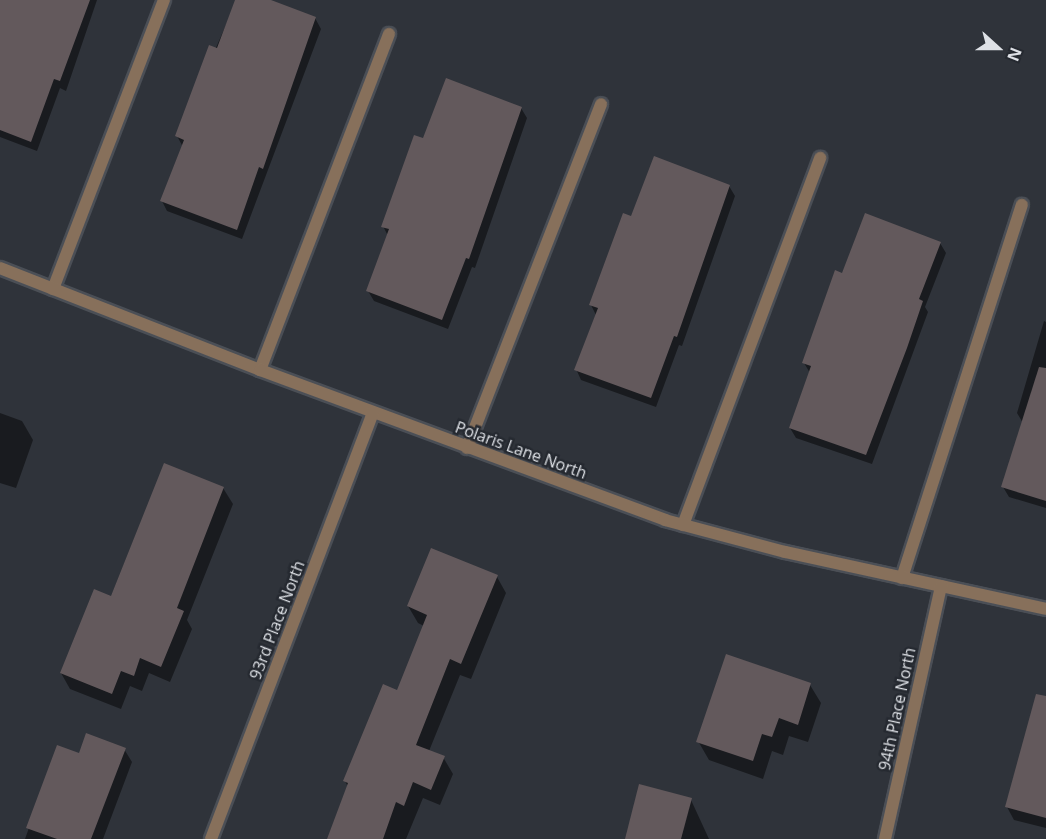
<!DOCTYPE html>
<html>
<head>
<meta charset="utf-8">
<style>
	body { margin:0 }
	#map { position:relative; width:1046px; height:839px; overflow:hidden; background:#2f333a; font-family:"Open Sans",sans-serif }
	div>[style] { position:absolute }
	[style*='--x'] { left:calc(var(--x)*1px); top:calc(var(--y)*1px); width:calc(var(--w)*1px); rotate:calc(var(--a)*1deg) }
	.shadow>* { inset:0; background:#0007 }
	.building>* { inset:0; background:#63595c }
	.roads { filter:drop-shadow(2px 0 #4b4f56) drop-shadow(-2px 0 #4b4f56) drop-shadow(0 2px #4b4f56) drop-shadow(0 -2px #4b4f56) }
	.service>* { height:12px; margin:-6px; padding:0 6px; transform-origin:6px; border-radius:6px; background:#87705b }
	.minor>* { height:12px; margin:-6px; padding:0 6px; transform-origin:6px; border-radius:6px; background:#87705b }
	span { translate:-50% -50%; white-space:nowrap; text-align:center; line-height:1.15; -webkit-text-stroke:5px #252930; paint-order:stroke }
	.street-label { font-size:16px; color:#dee1e6 }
	.north { position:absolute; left:968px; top:18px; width:60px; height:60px; -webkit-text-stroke:4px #252930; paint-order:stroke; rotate:111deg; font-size:16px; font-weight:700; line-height:24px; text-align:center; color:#dee1e6 }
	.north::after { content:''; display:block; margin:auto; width:21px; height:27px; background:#dee1e6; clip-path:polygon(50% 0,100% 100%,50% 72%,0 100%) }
</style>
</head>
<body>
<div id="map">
	<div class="shadow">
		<div style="clip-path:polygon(0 0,97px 0,66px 91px,60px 88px,37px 151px,0 137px)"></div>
		<div style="clip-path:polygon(237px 0,267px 0,315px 18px,321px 29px,242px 239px,167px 211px,162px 201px,183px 147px,177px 136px)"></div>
		<div style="clip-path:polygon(521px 108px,527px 118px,475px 268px,472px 267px,448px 329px,374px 301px,368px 291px,388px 236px,383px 226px,424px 140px)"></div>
		<div style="clip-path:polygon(729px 186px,735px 196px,682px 346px,679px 345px,656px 407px,581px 380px,576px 369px,596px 315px,591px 305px,632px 218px)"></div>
		<div style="clip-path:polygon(940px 243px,946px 253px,925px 307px,928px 312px,872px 464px,796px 438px,790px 428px,810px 373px,804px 363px,843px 275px)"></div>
		<div style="clip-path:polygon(1044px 321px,1046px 322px,1046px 508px,1009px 497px,1003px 487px,1023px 423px,1017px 413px)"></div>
		<div style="clip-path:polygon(0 413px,22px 421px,33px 440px,16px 488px,0 483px)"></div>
		<div style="clip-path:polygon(223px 488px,233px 504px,187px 620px,192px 629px,170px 682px,149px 673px,142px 691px,130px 686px,121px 709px,70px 689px,61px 673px)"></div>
		<div style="clip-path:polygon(497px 577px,506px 593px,471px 679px,460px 675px,429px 751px,443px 757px,453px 774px,440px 805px,423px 798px,406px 839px,329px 839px,348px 787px,345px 781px,398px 691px,424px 626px,418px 623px,408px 606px)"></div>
		<div style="clip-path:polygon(810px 685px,821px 703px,808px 742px,789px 736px,783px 755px,772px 751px,763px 779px,709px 760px,698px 741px)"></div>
		<div style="clip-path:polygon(1046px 720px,1046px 828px,1014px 820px,1007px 807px)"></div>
		<div style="clip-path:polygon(58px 747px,79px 755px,124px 749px,132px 762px,103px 839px,25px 839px)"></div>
		<div style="clip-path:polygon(691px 800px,709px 839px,626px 839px)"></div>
	</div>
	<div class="building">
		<div style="clip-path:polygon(0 0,90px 0,60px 81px,54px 79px,31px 142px,0 130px)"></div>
		<div style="clip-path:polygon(235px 0,271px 0,316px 17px,263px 169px,259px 167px,237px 230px,160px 201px,184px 140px,175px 136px,209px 45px,217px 48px)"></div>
		<div style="clip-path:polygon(446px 78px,522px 107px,469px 259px,466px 258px,442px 320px,366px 291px,389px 229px,381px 227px,414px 135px,423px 138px)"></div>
		<div style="clip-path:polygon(654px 156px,730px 185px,677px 337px,674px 336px,651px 398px,574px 370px,598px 308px,589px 305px,623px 213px,631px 216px)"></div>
		<div style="clip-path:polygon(865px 213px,941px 242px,919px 299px,923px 301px,907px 348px,866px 455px,789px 428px,811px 366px,802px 363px,835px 270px,842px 273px)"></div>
		<div style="clip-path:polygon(1039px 367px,1046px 368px,1046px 501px,1001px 487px)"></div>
		<div style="clip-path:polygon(164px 463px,224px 487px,177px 608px,184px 611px,161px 667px,140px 658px,134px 676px,121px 671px,112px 694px,60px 673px,94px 589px,111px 596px)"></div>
		<div style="clip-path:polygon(431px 548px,498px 575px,461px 664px,450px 659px,416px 745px,445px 756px,431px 790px,413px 782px,404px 806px,396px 802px,383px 839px,327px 839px,348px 783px,343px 781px,383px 684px,397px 690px,427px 615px,407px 606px)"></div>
		<div style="clip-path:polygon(726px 654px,811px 683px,798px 725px,779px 718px,772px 737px,762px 734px,753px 761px,696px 742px)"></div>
		<div style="clip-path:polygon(1036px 694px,1046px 696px,1046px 818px,1005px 807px)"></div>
		<div style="clip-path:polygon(86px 733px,126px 748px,91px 839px,57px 839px,26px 828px,57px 745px,79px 753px)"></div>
		<div style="clip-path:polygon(639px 784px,692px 798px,681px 839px,625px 839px)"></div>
	</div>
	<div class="roads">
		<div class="service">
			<div style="--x:53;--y:289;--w:310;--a:-69"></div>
			<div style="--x:260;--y:370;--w:360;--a:-69"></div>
			<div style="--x:467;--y:448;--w:369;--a:-68.7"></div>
			<div style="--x:683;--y:525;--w:392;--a:-69.5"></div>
			<div style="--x:902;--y:578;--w:392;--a:-72.2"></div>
		</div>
		<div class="minor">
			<div style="--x:0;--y:268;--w:279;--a:21.4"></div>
			<div style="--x:260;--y:370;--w:432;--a:20.3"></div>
			<div style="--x:665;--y:520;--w:124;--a:14.9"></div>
			<div style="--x:785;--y:552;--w:267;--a:12.3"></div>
			<div style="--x:211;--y:839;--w:456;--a:-69.2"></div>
			<div style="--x:885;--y:839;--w:259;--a:-77.5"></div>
		</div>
	</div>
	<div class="street-label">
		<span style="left:521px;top:450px;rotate:20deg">Polaris Lane North</span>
		<span style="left:277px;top:620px;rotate:-69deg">93rd Place North</span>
		<span style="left:897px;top:709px;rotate:-78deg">94th Place North</span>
	</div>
	<div class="north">N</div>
</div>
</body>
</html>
